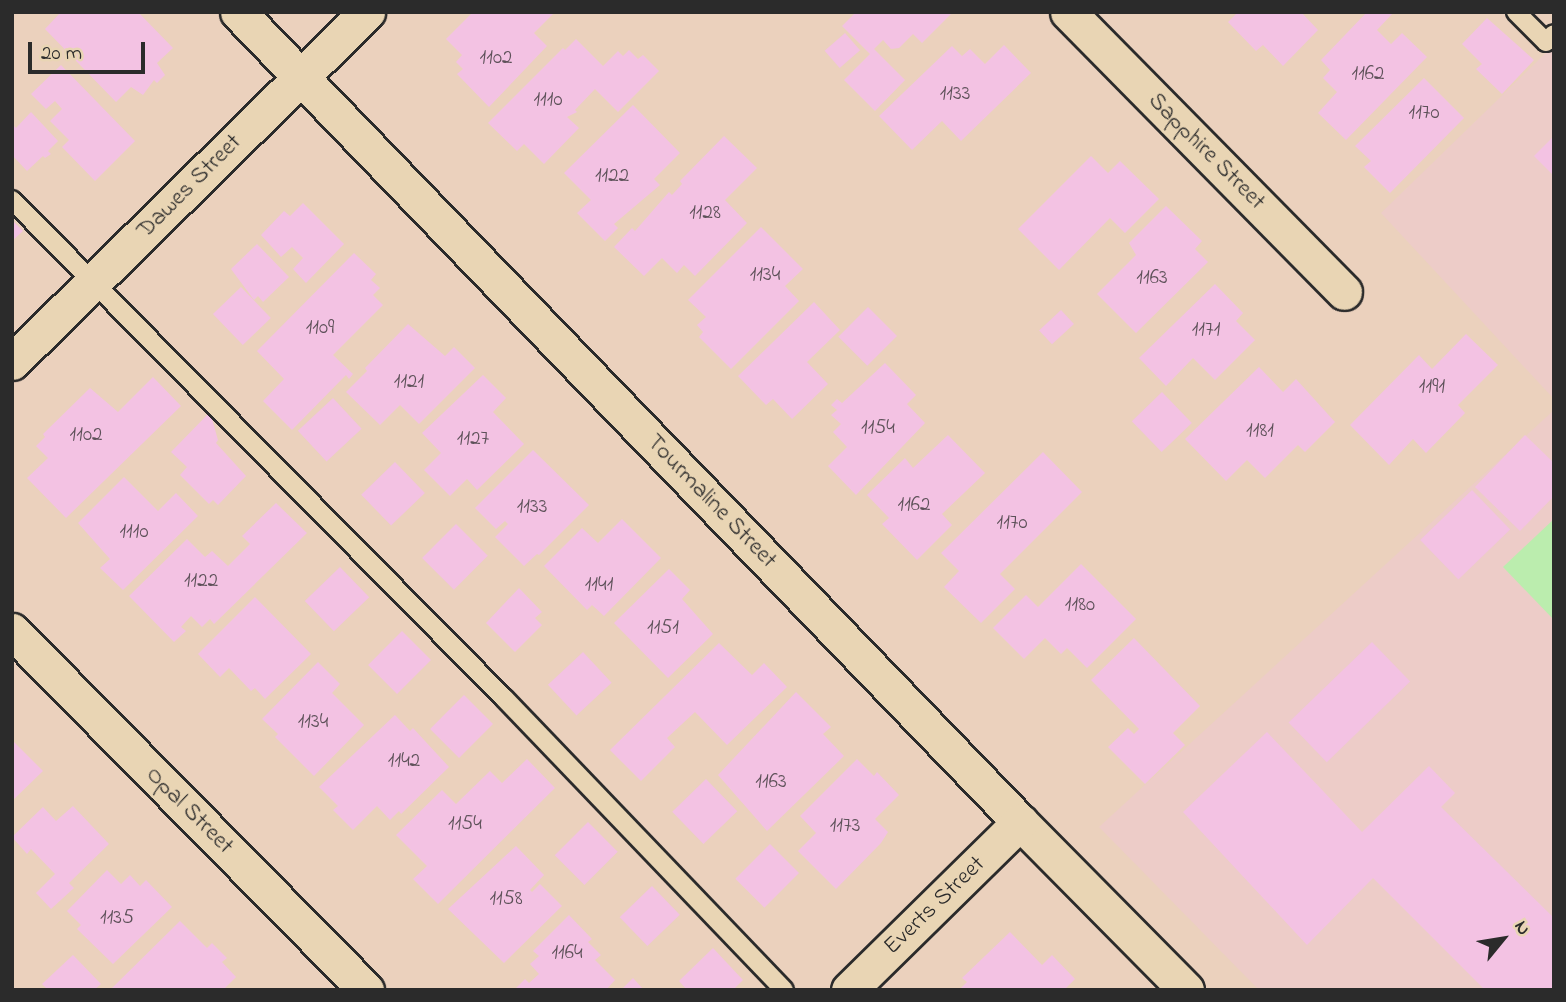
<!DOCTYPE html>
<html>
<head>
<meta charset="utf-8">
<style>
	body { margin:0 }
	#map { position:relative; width:1566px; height:1002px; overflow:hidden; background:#ebd1bd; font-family:"Indie Flower",sans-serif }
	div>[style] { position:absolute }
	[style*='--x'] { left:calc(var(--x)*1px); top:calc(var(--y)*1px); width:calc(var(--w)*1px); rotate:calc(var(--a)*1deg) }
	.built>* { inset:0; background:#edccc8 }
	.green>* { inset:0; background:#bbedae }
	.building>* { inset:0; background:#f3c2e3; transform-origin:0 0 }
	.roads { filter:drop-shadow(2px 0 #2b2b2b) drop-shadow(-2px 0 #2b2b2b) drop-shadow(0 2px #2b2b2b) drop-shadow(0 -2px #2b2b2b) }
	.lane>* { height:18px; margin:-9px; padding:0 9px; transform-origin:9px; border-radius:9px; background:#e9d5b4 }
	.street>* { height:35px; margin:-17.5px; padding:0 17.5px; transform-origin:17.5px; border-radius:17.5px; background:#e9d5b4 }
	span { translate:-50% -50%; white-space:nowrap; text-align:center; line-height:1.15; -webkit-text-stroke:5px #e9d5b4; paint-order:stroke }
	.number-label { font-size:21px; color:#5d5159 }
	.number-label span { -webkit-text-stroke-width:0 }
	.street-label { font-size:24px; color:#2b2b2b }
	.frame { position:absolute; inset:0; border:14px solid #2b2b2b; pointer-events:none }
	.north { position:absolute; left:1468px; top:904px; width:70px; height:70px; -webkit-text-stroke:5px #e9d5b4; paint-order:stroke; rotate:60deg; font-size:19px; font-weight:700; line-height:28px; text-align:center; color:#2b2b2b }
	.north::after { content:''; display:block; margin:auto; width:24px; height:32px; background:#2b2b2b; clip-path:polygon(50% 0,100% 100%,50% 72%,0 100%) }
	.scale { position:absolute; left:28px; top:42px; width:117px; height:32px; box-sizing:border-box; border:4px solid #2b2b2b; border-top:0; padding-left:9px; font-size:21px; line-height:24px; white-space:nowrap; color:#2b2b2b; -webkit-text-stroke:5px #e9d5b4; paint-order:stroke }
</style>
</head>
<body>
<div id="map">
	<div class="built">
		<div style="clip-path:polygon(1554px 45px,1554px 399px,1381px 213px)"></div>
		<div style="clip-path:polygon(1554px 410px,1554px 990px,1259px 990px,1099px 827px)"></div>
	</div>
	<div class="green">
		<div style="clip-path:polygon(1554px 519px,1554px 620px,1503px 567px)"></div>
	</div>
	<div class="building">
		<div style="clip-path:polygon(61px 12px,138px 12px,173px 48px,157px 63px,165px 75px,157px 83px,154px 80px,143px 95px,131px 87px,116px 102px,45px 29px)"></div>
		<div style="clip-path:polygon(473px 12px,555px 12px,534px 33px,547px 46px,489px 107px,457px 74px,463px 69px,456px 62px,462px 55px,446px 39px)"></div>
		<div style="clip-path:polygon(856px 12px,953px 12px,922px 43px,913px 34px,899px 48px,891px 49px,883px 40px,874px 49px,905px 80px,875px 111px,844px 80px,870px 54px,842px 26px)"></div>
		<div style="clip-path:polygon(1238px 12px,1301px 12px,1318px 30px,1283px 66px,1263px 45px,1256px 51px,1228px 22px)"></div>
		<div style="clip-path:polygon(1367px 12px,1394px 12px,1377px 30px,1391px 44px,1402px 33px,1427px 57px,1346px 140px,1318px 113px,1337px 92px,1323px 78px,1330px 70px,1321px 60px)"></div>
		<div style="clip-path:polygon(1487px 18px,1534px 60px,1502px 94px,1476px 69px,1482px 64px,1462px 44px)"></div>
		<div style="left:845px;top:33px;width:23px;height:27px;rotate:49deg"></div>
		<div style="clip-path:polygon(576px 39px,603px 66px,618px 51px,623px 56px,629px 50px,638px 59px,643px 55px,659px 71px,618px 112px,595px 89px,575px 110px,577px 112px,567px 117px,579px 128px,544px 164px,524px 144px,517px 151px,488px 123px,563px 48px,565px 50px)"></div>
		<div style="clip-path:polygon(1004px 45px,1031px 73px,961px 141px,942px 121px,912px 150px,879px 116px,952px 46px,962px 56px,970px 49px,985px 64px)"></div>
		<div style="clip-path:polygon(61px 65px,135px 141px,95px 181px,62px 147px,69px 140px,50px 121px,62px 109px,55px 101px,46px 109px,31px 94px)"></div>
		<div style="clip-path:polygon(1424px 78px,1464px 118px,1390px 193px,1364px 167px,1371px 161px,1355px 146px)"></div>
		<div style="clip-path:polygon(633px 105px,680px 153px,654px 179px,660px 185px,614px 224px,618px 228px,605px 241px,577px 213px,591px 200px,564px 173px)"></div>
		<div style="clip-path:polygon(31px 112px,58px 141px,48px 151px,51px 154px,45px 158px,43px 156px,27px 171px,12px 155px,12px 124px,16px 128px)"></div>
		<div style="clip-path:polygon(724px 136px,757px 168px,725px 200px,747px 223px,695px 276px,684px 265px,677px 273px,662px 258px,644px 276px,614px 247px,632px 228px,635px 231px,669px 192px,672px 195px,682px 184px,680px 181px)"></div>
		<div style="clip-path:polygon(1554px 136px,1554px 176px,1534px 156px)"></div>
		<div style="clip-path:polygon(1091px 156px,1108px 173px,1120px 161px,1159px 199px,1125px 233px,1110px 218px,1059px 270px,1018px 229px)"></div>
		<div style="clip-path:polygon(303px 203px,344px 244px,306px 283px,293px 269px,303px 258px,292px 247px,281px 257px,261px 235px,284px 211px,290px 216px)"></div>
		<div style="clip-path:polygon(1166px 206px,1202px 241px,1195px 249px,1208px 262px,1136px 333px,1097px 294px,1136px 255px,1129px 243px)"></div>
		<div style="clip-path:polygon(12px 220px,23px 231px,12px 241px)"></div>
		<div style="clip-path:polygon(761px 227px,803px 269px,785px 286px,799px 301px,731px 369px,699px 337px,703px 332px,697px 325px,706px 317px,688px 300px)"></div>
		<div style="clip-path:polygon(257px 244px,289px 277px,263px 302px,258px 296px,254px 300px,231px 269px)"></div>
		<div style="clip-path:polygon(354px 253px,376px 274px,371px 280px,380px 288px,373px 295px,383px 305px,333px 355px,353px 374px,349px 379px,346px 375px,292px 430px,263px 401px,284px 379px,257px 351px)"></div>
		<div style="clip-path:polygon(1215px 284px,1243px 313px,1236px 321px,1255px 340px,1215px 380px,1193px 358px,1166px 386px,1139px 358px)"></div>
		<div style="left:241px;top:287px;width:43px;height:39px;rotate:46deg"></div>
		<div style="clip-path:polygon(814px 302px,840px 330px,807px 362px,828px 384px,792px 419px,773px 399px,766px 405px,738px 376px)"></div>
		<div style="left:868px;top:307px;width:41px;height:42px;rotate:45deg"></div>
		<div style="left:1061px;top:310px;width:19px;height:30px;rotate:47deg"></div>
		<div style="clip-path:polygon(408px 324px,445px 356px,454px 347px,475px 368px,419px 424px,400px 405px,380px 425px,346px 392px,367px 371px,365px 368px)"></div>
		<div style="clip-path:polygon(1466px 334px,1498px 365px,1458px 405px,1465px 413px,1426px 453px,1413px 439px,1389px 465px,1350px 425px,1419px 355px,1432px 369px)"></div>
		<div style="clip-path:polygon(885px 363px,916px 395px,907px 404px,925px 423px,856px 495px,828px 466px,847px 447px,833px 432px,841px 424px,831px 415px,837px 410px,831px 405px,837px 399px,842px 403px)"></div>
		<div style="clip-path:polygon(1259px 367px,1283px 392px,1296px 379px,1335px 422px,1305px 452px,1298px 445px,1265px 478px,1247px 460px,1226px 481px,1185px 439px)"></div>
		<div style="clip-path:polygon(483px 375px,506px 398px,493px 412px,524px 444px,477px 490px,467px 479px,450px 496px,424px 470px,441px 453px,422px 433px)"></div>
		<div style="clip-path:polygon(153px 377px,181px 406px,66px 518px,27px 478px,48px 458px,36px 446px,45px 437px,43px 434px,90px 388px,118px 412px)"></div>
		<div style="left:1162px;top:392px;width:43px;height:42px;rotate:46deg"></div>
		<div style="left:333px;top:398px;width:42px;height:48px;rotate:47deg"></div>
		<div style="clip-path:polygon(210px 412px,218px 440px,216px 443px,246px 476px,218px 505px,213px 500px,209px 504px,180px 475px,187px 467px,171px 452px)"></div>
		<div style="clip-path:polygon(948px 435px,985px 473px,942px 514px,952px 525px,917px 560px,882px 524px,889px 518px,867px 495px,905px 458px,913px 468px)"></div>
		<div style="clip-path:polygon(1525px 435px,1554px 463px,1554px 496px,1520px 531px,1475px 487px)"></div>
		<div style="clip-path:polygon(533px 450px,589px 505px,539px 555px,537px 554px,524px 566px,495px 537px,508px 524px,505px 521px,496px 529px,475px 508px)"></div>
		<div style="clip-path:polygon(1043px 452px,1082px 492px,1000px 574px,1015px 589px,981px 623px,944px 587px,959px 571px,941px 553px)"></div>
		<div style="left:395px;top:462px;width:43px;height:47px;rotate:46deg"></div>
		<div style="clip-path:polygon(124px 477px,158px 511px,176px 493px,198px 516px,123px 590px,100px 568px,110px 559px,78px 523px)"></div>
		<div style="left:1472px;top:490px;width:55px;height:72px;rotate:46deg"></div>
		<div style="clip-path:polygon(276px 503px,307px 533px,214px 624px,210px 619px,202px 627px,191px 616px,181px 627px,186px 631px,174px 642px,129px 596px,187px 539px,205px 557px,212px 551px,228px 566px,250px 544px,242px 536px)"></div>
		<div style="clip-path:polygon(622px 519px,661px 558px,604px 616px,592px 605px,587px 610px,544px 566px,582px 528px,598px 543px)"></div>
		<div style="left:456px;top:524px;width:45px;height:48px;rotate:45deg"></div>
		<div style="clip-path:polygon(1081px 564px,1136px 619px,1087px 668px,1067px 648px,1061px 654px,1045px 638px,1024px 659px,993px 628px,1026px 595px,1038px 607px)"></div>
		<div style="left:340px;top:567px;width:42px;height:49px;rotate:46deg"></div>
		<div style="clip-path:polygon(669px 569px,690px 590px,682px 599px,713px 634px,668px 678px,614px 623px)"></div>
		<div style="clip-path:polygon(519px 588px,542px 612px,535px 618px,542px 625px,515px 652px,486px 623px)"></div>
		<div style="clip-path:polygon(255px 597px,311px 654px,265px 699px,255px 688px,251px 691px,229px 668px,220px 677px,198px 654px)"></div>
		<div style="left:402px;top:631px;width:41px;height:48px;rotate:45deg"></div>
		<div style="clip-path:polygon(1134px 638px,1200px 706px,1173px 733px,1185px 745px,1145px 784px,1108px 747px,1128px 728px,1134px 734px,1139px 729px,1091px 680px)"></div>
		<div style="left:1372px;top:642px;width:55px;height:116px;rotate:46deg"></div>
		<div style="clip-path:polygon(719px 643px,752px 675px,764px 663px,787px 687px,727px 745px,695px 712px,667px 738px,675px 747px,641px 781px,610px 750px)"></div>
		<div style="left:583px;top:652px;width:42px;height:48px;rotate:47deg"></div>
		<div style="clip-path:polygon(318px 662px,340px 684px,332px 693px,364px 725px,314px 776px,275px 737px,278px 734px,262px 719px)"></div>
		<div style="clip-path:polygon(796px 692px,831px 727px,823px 734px,844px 756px,767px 831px,718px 775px)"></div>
		<div style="left:464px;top:695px;width:41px;height:48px;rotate:45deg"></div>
		<div style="clip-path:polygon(395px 715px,410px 731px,413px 728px,449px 767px,401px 814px,399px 811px,390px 820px,377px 806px,353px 830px,333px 810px,338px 806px,319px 787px)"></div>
		<div style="clip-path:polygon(1267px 732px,1362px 832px,1429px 766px,1455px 793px,1441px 807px,1554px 918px,1554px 990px,1485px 990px,1373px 878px,1307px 945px,1183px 812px)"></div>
		<div style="clip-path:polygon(12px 740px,43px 771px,12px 801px)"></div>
		<div style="clip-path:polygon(527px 759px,555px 788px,438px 904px,413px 879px,427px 866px,396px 835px,442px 790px,456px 804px,490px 771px,502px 783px)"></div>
		<div style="clip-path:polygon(857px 759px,874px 776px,877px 772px,899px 795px,875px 819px,888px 832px,881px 843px,836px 889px,798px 851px,816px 833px,800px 816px)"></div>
		<div style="left:706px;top:779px;width:45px;height:47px;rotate:46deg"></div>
		<div style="clip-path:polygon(73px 806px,109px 844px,69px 883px,74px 888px,51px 909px,36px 893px,55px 874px,31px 849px,27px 854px,12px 837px,43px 807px,56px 821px)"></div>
		<div style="left:588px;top:822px;width:42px;height:47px;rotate:45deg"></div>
		<div style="left:770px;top:844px;width:41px;height:49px;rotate:45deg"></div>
		<div style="clip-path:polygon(516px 846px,544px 875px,530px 890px,532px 892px,540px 884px,562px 906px,504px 963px,448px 909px)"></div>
		<div style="clip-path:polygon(107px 870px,121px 884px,130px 875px,140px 886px,146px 880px,172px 907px,113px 964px,77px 929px,81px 925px,67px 911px)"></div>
		<div style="left:652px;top:886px;width:40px;height:45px;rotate:46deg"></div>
		<div style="clip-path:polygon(569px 915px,592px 939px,588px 942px,601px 955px,595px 960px,615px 980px,606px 990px,514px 990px,525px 979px,529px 983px,539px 974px,530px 964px,539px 956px,533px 951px)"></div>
		<div style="clip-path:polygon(180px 921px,207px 948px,212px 943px,227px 958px,222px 962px,236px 977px,223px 990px,110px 990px)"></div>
		<div style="clip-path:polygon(1010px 932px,1042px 965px,1052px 955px,1075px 979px,1064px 990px,959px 990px,967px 982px,962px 978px)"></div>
		<div style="clip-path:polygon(713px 948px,743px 980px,733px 990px,687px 990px,679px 981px)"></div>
		<div style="clip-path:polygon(73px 955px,101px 984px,94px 990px,48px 990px,42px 984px)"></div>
		<div style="clip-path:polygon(633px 978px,644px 990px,621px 990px)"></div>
	</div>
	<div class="roads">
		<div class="lane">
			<div style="--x:1516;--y:12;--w:42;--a:45"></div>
			<div style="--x:1546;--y:42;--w:11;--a:-45"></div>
			<div style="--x:12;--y:200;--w:701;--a:45.35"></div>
			<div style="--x:505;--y:699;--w:403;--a:46.2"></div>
		</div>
		<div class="street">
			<div style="--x:238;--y:12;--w:1126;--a:46.01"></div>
			<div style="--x:1020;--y:822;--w:236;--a:45.3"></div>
			<div style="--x:1068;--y:12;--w:393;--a:45.4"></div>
			<div style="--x:12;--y:362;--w:499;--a:-44.6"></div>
			<div style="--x:12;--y:631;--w:504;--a:45.4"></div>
			<div style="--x:849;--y:990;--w:240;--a:-44.5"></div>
		</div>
	</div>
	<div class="number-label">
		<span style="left:496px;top:58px">1102</span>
		<span style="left:1368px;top:74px">1162</span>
		<span style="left:955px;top:94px">1133</span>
		<span style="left:548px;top:100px">1110</span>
		<span style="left:1424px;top:113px">1170</span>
		<span style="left:612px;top:176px">1122</span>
		<span style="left:705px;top:213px">1128</span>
		<span style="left:765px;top:275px">1134</span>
		<span style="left:1152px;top:278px">1163</span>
		<span style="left:320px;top:328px">1109</span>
		<span style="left:1206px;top:330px">1171</span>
		<span style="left:409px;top:382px">1121</span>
		<span style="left:1432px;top:387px">1191</span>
		<span style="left:878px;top:428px">1154</span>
		<span style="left:1260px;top:431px">1181</span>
		<span style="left:86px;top:435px">1102</span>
		<span style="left:473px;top:439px">1127</span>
		<span style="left:914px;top:505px">1162</span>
		<span style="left:532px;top:507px">1133</span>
		<span style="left:1012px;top:523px">1170</span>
		<span style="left:134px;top:532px">1110</span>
		<span style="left:201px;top:581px">1122</span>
		<span style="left:599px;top:585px">1141</span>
		<span style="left:1080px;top:605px">1180</span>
		<span style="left:663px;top:628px">1151</span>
		<span style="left:313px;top:722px">1134</span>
		<span style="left:404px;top:761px">1142</span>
		<span style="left:771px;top:782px">1163</span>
		<span style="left:465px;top:824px">1154</span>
		<span style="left:845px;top:826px">1173</span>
		<span style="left:506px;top:899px">1158</span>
		<span style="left:117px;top:918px">1135</span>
		<span style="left:567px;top:953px">1164</span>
	</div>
	<div class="street-label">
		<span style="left:1206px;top:152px;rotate:45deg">Sapphire Street</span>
		<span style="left:190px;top:187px;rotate:-45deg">Dawes Street</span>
		<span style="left:711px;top:502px;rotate:46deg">Tourmaline Street</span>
		<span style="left:189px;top:811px;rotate:45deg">Opal Street</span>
		<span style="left:935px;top:906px;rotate:-44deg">Everts Street</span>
	</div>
	<div class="frame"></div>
	<div class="north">N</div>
	<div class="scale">20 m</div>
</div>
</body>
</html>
